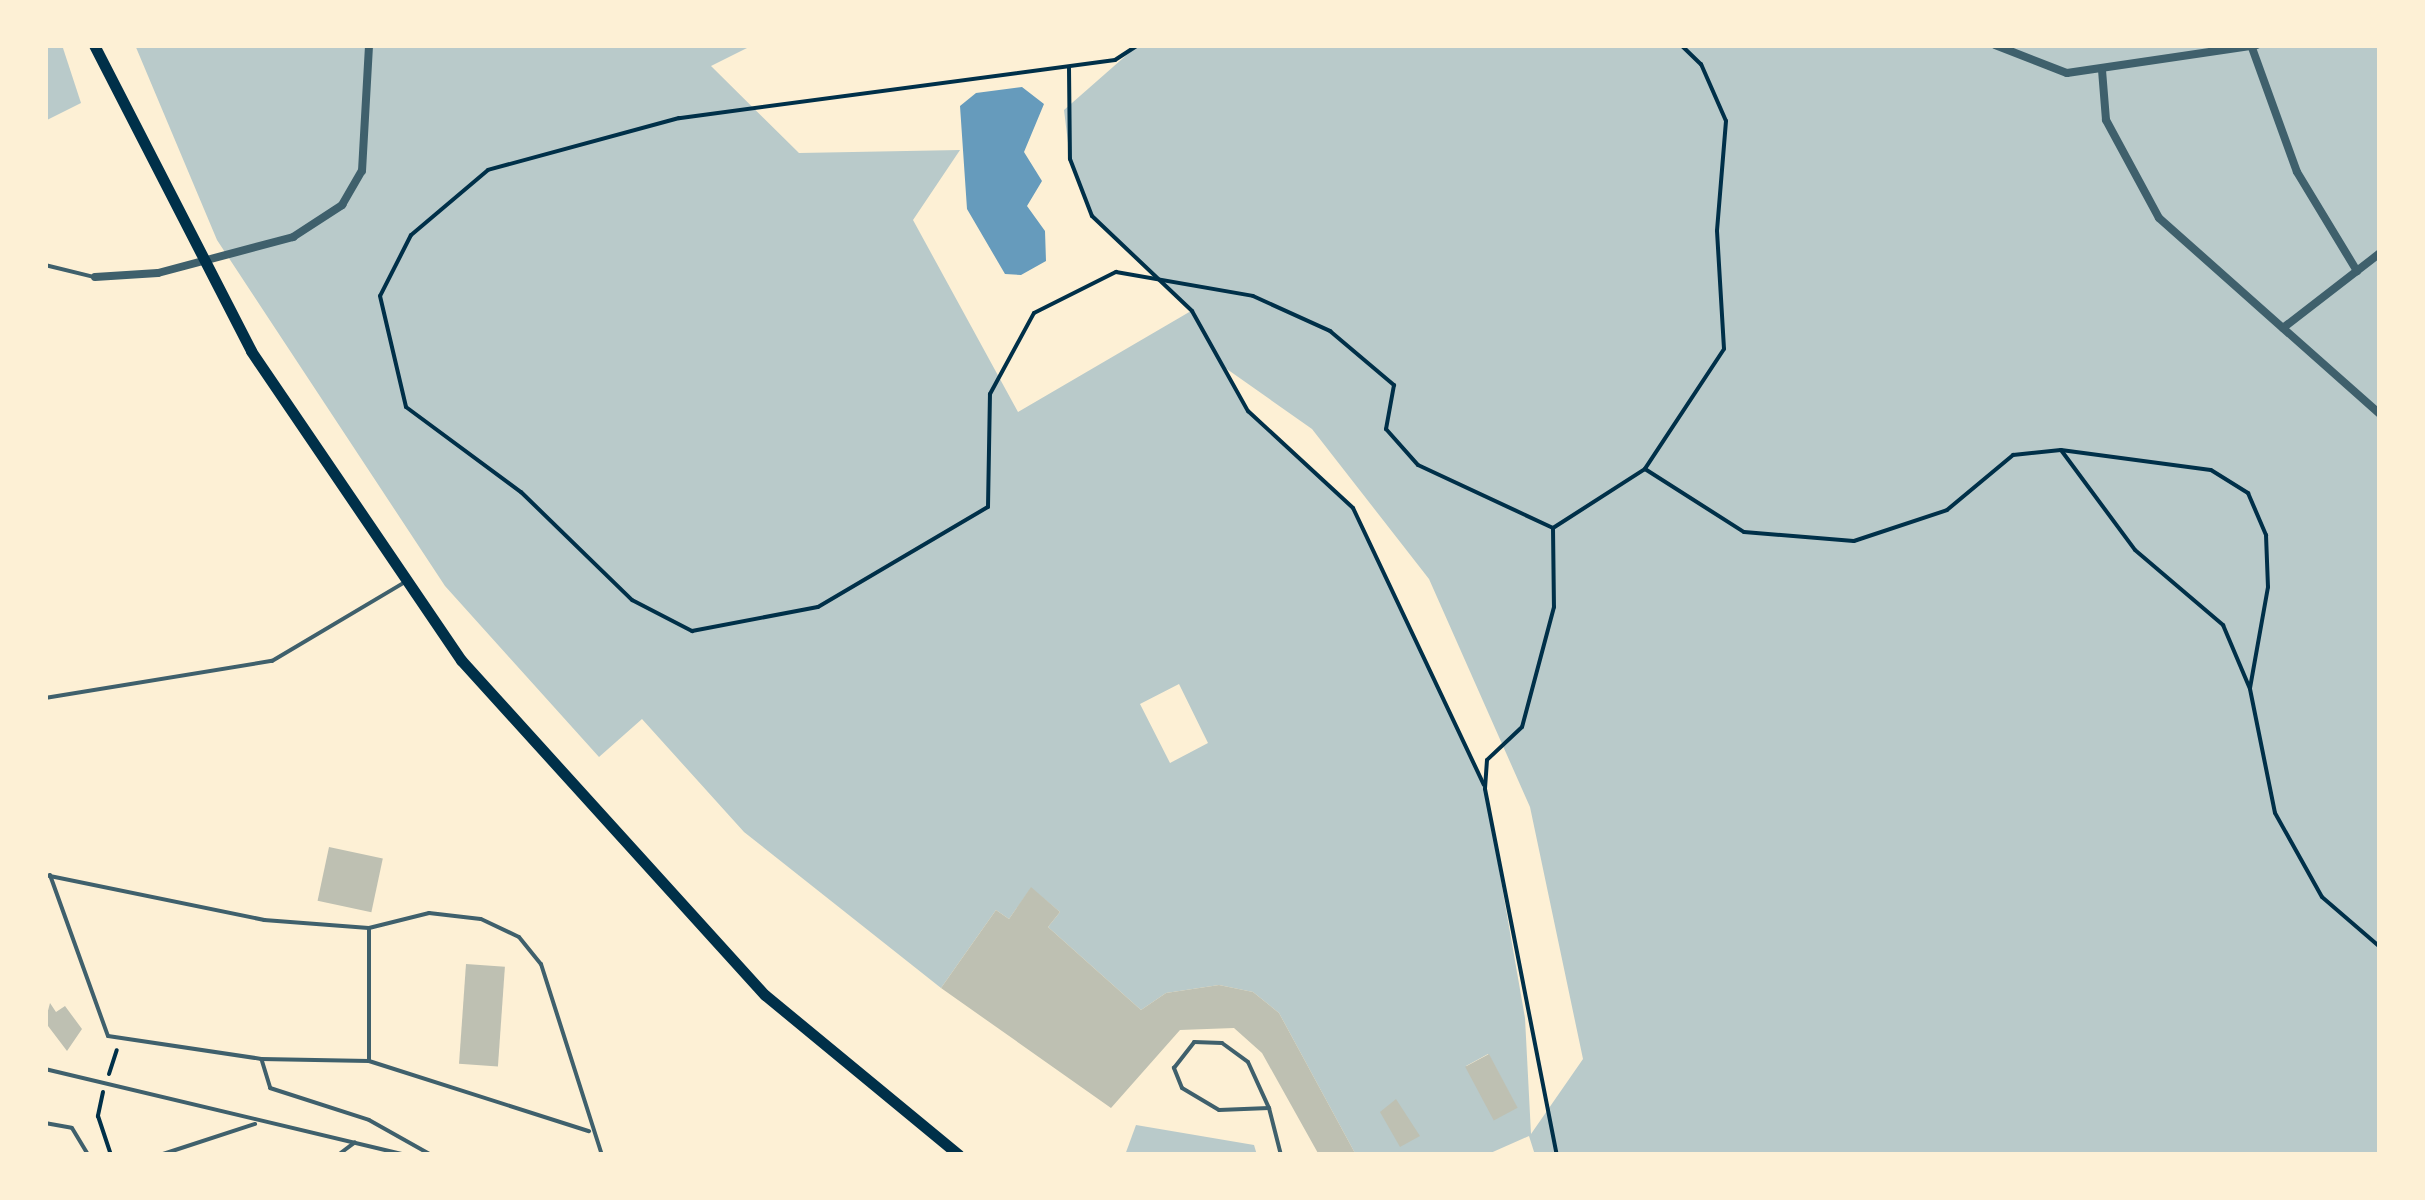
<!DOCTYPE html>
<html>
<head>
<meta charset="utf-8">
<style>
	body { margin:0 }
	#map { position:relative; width:2425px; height:1200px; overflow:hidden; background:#fdf0d5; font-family:Ubuntu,sans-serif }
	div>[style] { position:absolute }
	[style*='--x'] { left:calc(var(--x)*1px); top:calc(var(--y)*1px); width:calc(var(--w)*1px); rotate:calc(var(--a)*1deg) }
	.green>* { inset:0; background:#b9caca }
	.water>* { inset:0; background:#669bbc }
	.building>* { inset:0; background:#bec0b2; transform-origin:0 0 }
	.path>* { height:4px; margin:-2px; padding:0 2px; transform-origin:2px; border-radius:2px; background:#003049 }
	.service>* { height:4px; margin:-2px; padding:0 2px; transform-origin:2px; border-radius:2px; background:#3f606c }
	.minor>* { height:8px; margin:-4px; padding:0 4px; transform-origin:4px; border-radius:4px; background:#3f606c }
	.secondary>* { height:11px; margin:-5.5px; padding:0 5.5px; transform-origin:5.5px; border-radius:5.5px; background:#003049 }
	span { translate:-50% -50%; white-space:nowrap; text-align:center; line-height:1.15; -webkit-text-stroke:8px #fdf0d5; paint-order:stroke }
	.frame { position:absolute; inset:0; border:48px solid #fdf0d5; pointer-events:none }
</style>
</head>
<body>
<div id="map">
	<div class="green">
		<div style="clip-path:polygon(45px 45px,62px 45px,81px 103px,45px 121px)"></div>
		<div style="clip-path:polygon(evenodd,135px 45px,753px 45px,711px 66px,799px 153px,960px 150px,913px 220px,1018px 412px,1191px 311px,1092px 216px,1070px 159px,1064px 110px,1138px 45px,2380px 45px,2380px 1155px,1535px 1155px,1529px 1136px,1486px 1155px,1356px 1155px,1279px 1013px,1253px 992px,1219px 985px,1166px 993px,1141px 1010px,1048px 927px,1060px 912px,1031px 888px,1009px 919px,996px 910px,941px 988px,744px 832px,642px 719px,599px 757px,445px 586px,217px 240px,135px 45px,1224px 367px,1312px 429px,1429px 579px,1530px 807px,1583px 1059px,1531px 1134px,1525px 1018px,1485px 789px,1353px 508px,1248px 411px,1224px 367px,135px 45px,1179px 684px,1208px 743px,1170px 763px,1140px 704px,1179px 684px,135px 45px,1488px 1054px,1489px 1055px,1517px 1108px,1466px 1066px,1488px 1054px)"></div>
		<div style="clip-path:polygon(1136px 1125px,1254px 1145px,1257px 1155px,1125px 1155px)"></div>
	</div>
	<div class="water">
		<div style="clip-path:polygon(1022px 87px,1044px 104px,1024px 152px,1042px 181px,1027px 206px,1045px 231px,1046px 261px,1021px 275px,1005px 274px,967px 209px,960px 106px,976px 93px)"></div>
	</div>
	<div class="building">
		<div style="left:329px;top:847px;width:55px;height:55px;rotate:12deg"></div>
		<div style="clip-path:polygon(1031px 887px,1060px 912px,1048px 927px,1141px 1010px,1166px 993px,1219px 985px,1253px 992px,1279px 1013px,1356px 1155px,1319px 1155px,1262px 1053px,1234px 1028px,1180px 1030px,1111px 1108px,941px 988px,996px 910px,1009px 919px)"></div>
		<div style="left:466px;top:964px;width:39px;height:100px;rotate:4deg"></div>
		<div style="clip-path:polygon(50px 1003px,56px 1012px,65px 1006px,82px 1029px,67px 1051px,45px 1022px)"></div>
		<div style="left:1489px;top:1054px;width:61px;height:27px;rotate:62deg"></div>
		<div style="clip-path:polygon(1396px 1099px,1420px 1136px,1400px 1147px,1380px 1112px)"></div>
	</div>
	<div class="path">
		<div style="--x:1138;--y:45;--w:27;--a:147"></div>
		<div style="--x:1115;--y:60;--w:440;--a:172.4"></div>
		<div style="--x:679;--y:118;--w:198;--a:164.8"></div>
		<div style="--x:488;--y:170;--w:101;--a:139.8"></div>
		<div style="--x:411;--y:235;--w:68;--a:116.9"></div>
		<div style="--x:380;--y:296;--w:114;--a:76.8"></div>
		<div style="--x:406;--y:407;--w:143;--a:36.5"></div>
		<div style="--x:521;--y:492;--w:155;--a:44.2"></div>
		<div style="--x:632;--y:600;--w:68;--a:27.3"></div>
		<div style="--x:692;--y:631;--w:128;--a:-10.8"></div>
		<div style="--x:818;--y:607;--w:197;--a:-30.5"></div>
		<div style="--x:988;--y:507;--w:113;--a:-89"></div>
		<div style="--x:990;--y:394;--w:92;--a:-61.5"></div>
		<div style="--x:1034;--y:313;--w:92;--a:-26.6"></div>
		<div style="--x:1116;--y:272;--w:139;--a:9.9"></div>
		<div style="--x:1253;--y:296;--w:85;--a:24.4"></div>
		<div style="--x:1330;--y:331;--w:84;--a:40.2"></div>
		<div style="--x:1394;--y:385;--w:45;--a:100.3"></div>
		<div style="--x:1386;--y:429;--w:48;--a:48.4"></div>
		<div style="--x:1418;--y:465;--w:149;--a:25"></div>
		<div style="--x:1553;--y:528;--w:79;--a:89.3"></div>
		<div style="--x:1554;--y:607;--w:124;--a:104.9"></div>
		<div style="--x:1522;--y:727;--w:48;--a:136.7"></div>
		<div style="--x:1487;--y:760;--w:29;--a:94"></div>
		<div style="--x:1485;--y:789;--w:373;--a:78.9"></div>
		<div style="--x:1681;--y:45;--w:28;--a:44"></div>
		<div style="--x:1701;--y:64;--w:62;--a:66.3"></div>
		<div style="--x:1726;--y:121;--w:110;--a:94.7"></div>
		<div style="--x:1717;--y:231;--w:118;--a:86.6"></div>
		<div style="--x:1724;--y:349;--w:144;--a:123.4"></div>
		<div style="--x:1645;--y:469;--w:117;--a:32.5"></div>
		<div style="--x:1744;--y:532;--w:110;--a:4.7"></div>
		<div style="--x:1854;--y:541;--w:98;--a:-18.4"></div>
		<div style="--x:1947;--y:510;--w:86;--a:-39.8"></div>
		<div style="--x:2013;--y:455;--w:48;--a:-5.9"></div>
		<div style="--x:2061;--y:450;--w:124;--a:53.5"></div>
		<div style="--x:2135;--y:550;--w:116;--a:40.4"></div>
		<div style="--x:2223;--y:625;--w:69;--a:67.1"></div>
		<div style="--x:2250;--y:689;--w:126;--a:78.6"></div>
		<div style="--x:2275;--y:813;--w:96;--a:60.8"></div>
		<div style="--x:2322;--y:897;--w:77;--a:40.8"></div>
		<div style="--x:1069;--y:68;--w:91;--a:89.4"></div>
		<div style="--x:1070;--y:159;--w:61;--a:68.9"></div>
		<div style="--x:1092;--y:216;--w:138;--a:43.5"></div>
		<div style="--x:1192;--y:311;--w:115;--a:60.8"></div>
		<div style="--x:1248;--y:411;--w:143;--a:42.7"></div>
		<div style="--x:1353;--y:508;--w:306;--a:64.7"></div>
		<div style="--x:2061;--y:450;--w:151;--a:7.6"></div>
		<div style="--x:2211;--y:470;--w:44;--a:31.9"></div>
		<div style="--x:2248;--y:493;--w:46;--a:66.8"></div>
		<div style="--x:2266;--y:535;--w:52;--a:87.8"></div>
		<div style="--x:2268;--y:587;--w:103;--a:100.1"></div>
		<div style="--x:1553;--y:528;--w:109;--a:-32.7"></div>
		<div style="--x:109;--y:1074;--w:25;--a:-72"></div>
		<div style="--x:103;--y:1092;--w:25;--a:102"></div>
		<div style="--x:98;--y:1116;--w:41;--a:71.6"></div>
	</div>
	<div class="service">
		<div style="--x:45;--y:265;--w:50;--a:13.8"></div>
		<div style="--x:45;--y:698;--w:230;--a:-9.3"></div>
		<div style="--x:272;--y:661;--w:155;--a:-30.7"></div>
		<div style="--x:45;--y:875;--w:224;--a:11.6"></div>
		<div style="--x:264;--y:920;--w:105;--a:4.4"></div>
		<div style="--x:369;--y:928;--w:62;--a:-14"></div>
		<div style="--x:429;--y:913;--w:52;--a:6.6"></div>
		<div style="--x:481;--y:919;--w:42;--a:25.3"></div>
		<div style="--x:519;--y:937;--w:35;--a:51"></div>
		<div style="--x:541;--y:964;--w:201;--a:72.3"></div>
		<div style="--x:50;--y:875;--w:171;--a:70.2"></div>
		<div style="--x:108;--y:1036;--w:155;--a:8.5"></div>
		<div style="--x:261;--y:1059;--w:108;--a:1.1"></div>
		<div style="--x:369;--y:928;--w:133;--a:90"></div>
		<div style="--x:369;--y:1061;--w:231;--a:17.7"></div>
		<div style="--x:262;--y:1061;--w:28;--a:73"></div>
		<div style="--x:270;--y:1088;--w:104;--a:17.9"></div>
		<div style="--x:369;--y:1120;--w:71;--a:29.4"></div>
		<div style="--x:45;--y:1069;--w:371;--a:13.4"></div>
		<div style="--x:1269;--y:1108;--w:50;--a:177.7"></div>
		<div style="--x:1219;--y:1110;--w:43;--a:-149.3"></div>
		<div style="--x:1182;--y:1088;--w:22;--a:-112"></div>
		<div style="--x:1174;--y:1068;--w:33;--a:-52"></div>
		<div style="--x:1194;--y:1042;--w:28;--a:2"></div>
		<div style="--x:1222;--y:1043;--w:32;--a:36"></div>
		<div style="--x:1248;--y:1062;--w:51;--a:65.5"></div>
		<div style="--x:1269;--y:1108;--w:49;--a:75.7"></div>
		<div style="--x:45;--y:1123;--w:27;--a:10"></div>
		<div style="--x:72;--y:1128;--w:31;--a:59"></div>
		<div style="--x:160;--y:1155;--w:100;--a:-18.1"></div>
		<div style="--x:338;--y:1155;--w:21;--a:-37"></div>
	</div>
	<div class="minor">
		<div style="--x:1995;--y:45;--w:77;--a:21.3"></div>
		<div style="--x:2067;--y:73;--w:192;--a:-8.4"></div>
		<div style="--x:2251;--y:45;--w:135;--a:70.1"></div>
		<div style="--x:2297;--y:172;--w:116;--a:58.8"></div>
		<div style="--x:2102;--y:70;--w:50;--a:85.4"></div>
		<div style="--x:2106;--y:120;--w:111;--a:61.6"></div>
		<div style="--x:2159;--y:218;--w:295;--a:41.6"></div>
		<div style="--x:95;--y:277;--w:63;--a:-3.6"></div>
		<div style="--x:158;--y:273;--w:140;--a:-14.9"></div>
		<div style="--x:293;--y:237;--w:59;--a:-33.1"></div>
		<div style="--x:342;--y:205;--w:39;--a:-60"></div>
		<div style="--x:362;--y:171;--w:126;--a:-86.8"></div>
		<div style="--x:2283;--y:328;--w:123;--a:-37.7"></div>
	</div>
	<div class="secondary">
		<div style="--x:94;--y:45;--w:344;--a:62.8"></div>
		<div style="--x:251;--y:351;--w:374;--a:55.8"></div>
		<div style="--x:461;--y:660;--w:452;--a:47.8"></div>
		<div style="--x:765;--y:995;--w:251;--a:39.5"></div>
	</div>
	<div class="frame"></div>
</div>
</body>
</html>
